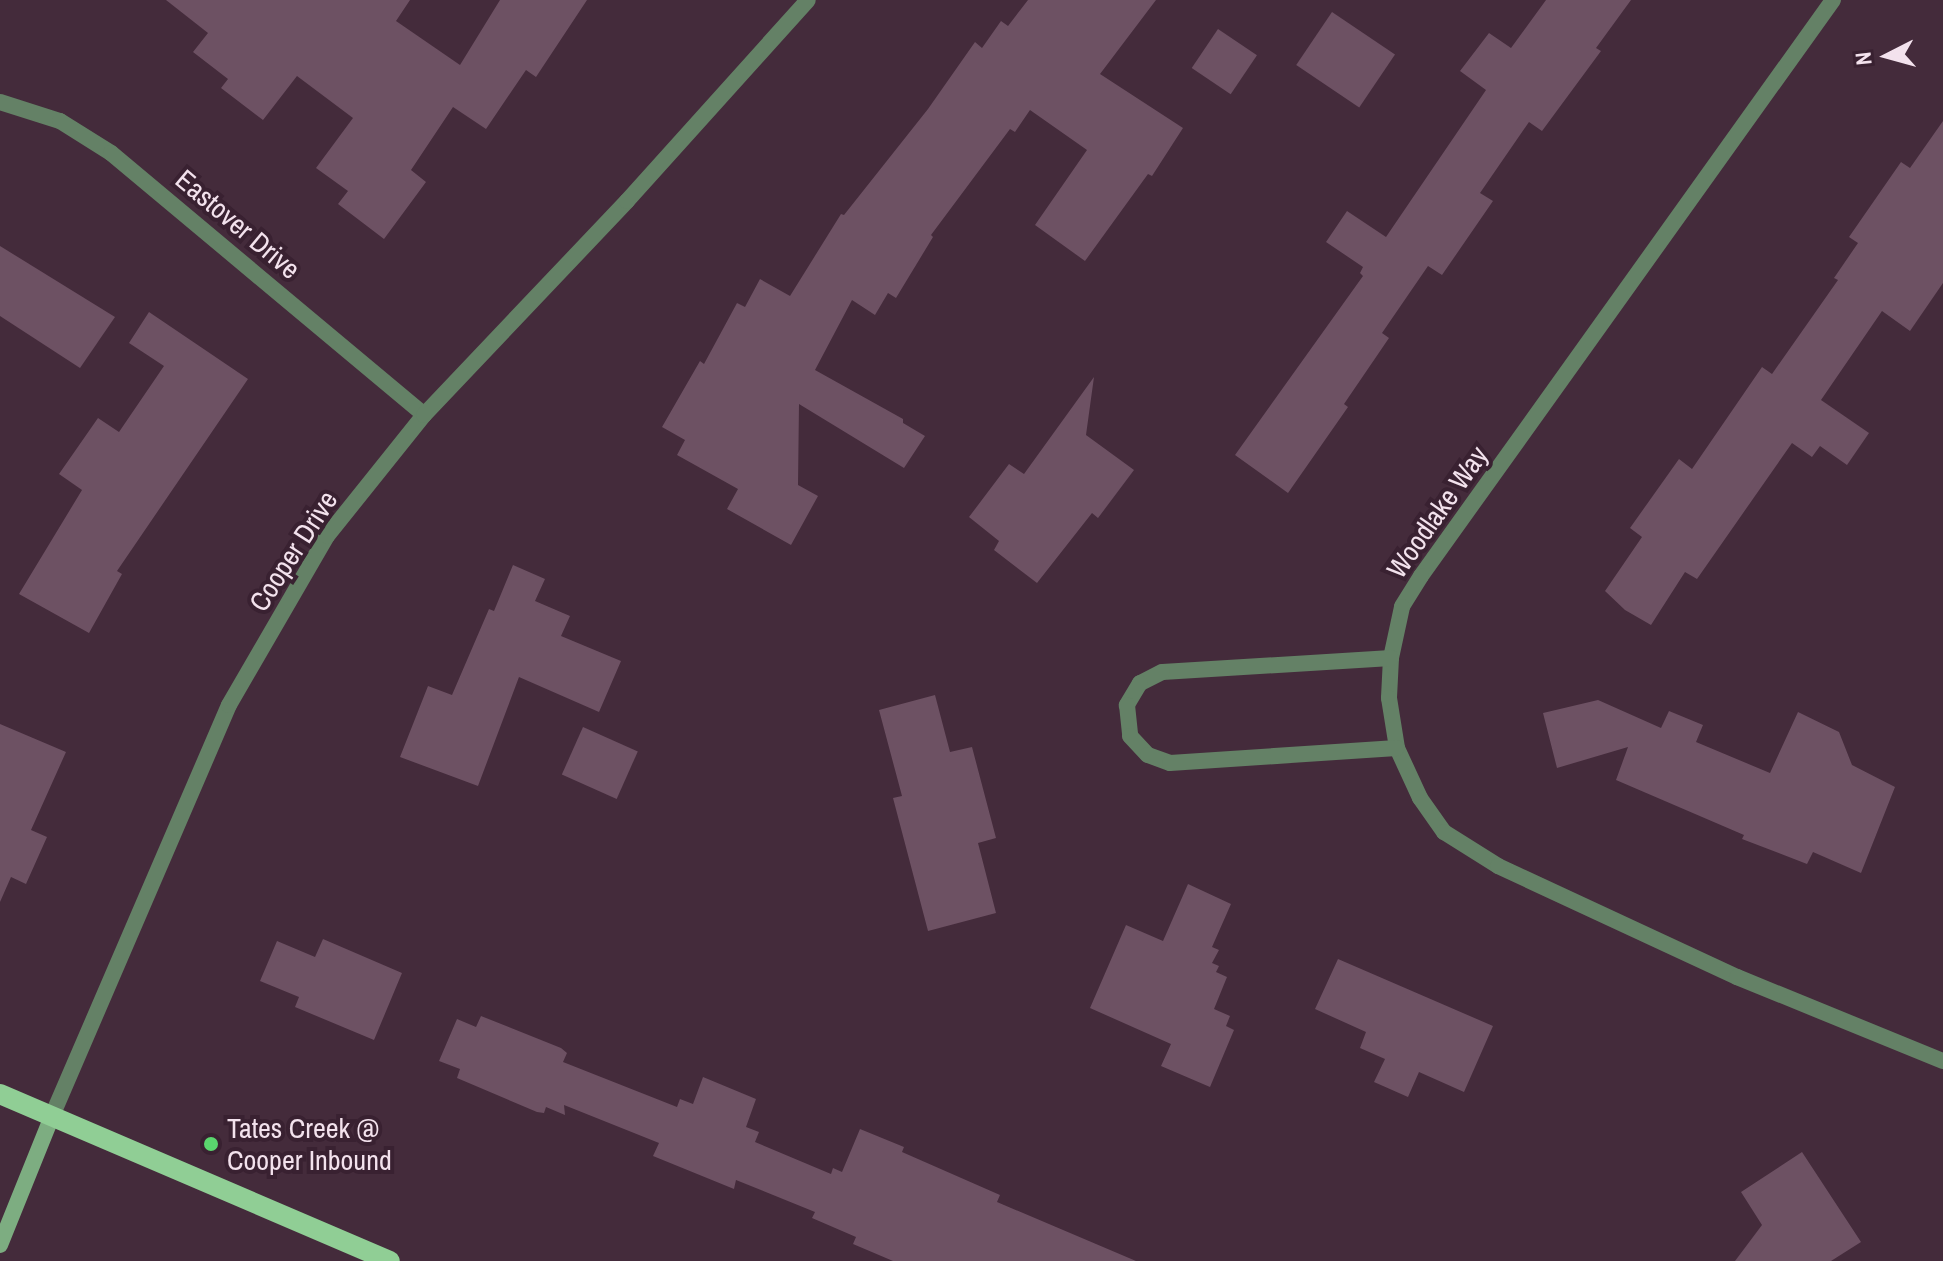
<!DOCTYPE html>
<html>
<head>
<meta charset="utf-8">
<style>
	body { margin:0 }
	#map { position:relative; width:1943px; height:1261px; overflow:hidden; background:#442b3b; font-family:"Archivo Narrow",sans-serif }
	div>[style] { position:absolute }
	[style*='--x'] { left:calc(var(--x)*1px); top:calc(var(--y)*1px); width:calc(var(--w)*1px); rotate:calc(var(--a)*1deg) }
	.building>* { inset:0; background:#6d5163; transform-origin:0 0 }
	.minor>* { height:16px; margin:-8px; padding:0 8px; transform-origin:8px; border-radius:8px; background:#648166 }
	.tertiary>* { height:16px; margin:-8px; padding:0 8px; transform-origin:8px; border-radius:8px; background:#648166 }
	.secondary>* { height:16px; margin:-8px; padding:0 8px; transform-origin:8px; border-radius:8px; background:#7dad81 }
	.primary>* { height:20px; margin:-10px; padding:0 10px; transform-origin:10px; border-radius:10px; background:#90ce95 }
	.dots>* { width:22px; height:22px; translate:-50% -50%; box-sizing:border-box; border:4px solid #392131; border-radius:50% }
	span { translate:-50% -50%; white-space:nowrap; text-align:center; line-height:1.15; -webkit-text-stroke:8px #392131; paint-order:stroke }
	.street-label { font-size:28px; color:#f3e2ed }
	.poi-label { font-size:28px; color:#f3e2ed }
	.left { translate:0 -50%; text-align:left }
	.north { position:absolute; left:1847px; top:16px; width:80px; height:80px; -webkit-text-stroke:6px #392131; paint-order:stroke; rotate:264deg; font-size:22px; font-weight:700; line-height:32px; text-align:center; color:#f3e2ed }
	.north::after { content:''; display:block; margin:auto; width:28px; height:36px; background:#f3e2ed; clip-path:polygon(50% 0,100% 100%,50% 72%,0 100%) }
</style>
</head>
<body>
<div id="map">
	<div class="building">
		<div style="clip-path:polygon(166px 0,410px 0,396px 21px,460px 65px,500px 0,587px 0,536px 77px,526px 70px,486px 129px,453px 107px,411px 170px,426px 182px,384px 239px,338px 204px,348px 191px,316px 168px,353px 118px,297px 76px,263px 120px,221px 88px,228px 79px,193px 52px,208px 33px)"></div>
		<div style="clip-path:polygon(1028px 0,1156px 0,1100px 74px,1183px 128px,1152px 176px,1148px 174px,1085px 261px,1035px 225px,1087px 150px,1030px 110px,1015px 132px,1010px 129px,931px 235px,933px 237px,896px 298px,888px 293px,875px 315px,852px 300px,815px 370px,903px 419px,903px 423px,925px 436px,904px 468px,799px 404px,798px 485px,818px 496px,791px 545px,727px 509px,738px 489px,677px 455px,685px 440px,662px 427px,700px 361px,704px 364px,737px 303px,745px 307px,760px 279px,790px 296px,841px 214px,844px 215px,928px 109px,975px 42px,982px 48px,1001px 21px,1008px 26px)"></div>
		<div style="clip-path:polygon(1546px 0,1631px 0,1596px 48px,1601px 51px,1542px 131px,1529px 122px,1480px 193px,1493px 201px,1442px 275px,1428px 266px,1382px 333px,1389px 338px,1344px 404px,1348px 407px,1288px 493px,1235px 455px,1363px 276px,1360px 273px,1363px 267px,1326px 242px,1347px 211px,1386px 237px,1486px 90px,1460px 71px,1489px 33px,1511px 48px)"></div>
		<div style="left:1332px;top:12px;width:76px;height:64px;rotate:34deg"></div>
		<div style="left:1218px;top:29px;width:47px;height:47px;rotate:34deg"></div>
		<div style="clip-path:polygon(1943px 121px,1943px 283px,1910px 331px,1882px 311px,1821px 400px,1869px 433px,1847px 465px,1820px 446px,1812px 457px,1792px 443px,1697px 579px,1685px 572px,1651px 625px,1625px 610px,1605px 591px,1642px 537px,1630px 528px,1679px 459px,1692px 469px,1762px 367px,1772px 374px,1838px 280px,1834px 278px,1858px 243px,1849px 237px,1901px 162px,1910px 168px)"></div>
		<div style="clip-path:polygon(0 246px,115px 317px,80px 368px,0 316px)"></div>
		<div style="clip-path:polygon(149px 312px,248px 379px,117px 571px,122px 574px,89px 633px,19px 594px,82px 490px,59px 474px,98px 418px,119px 432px,164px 366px,129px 343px)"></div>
		<div style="clip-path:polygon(1094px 377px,1086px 435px,1134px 470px,1098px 518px,1092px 513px,1037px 583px,994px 550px,999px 541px,969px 517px,1009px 464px,1024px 474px)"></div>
		<div style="clip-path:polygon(513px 565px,545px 579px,535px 601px,570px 616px,561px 636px,621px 661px,599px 712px,519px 677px,478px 786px,400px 757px,428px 686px,452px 695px,489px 609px,494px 611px)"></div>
		<div style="clip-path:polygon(935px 695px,950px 752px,972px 747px,996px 838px,978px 843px,996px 913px,928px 931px,893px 798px,902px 796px,879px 710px)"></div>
		<div style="clip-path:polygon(1598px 700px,1661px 728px,1669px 711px,1703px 725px,1696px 742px,1770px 773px,1798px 712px,1839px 732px,1852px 765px,1895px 787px,1861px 873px,1813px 852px,1807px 864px,1742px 839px,1744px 835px,1616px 780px,1628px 747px,1557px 768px,1543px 713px)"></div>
		<div style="clip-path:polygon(0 724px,66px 752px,31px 830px,47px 837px,26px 884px,11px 877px,0 902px)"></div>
		<div style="left:583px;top:727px;width:60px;height:52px;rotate:24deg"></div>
		<div style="clip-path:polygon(1188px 884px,1231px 904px,1212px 947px,1219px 950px,1212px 963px,1219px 966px,1216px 972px,1227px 977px,1214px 1009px,1230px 1016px,1226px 1026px,1234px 1030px,1210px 1087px,1161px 1066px,1171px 1044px,1090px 1008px,1126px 925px,1163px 941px)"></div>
		<div style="clip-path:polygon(323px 939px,402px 973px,374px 1040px,295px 1007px,299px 997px,260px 981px,277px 941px,315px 957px)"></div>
		<div style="clip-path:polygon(1338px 959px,1493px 1026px,1464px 1092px,1419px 1072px,1408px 1097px,1374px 1082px,1385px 1059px,1360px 1048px,1366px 1032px,1315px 1009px)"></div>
		<div style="clip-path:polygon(481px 1016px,561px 1048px,567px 1053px,563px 1062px,677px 1107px,680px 1099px,693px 1104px,703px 1077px,756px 1099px,746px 1127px,759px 1132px,755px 1142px,831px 1174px,833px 1168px,842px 1172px,860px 1129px,904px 1147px,902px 1152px,1000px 1195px,997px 1202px,1136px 1261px,893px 1261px,853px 1244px,856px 1237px,812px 1218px,815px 1212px,736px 1180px,734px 1189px,653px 1156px,659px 1143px,564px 1105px,565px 1115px,546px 1107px,544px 1113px,537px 1112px,457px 1078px,460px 1069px,439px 1061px,457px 1019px,476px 1027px)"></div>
		<div style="clip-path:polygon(1802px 1152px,1861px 1242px,1831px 1261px,1735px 1261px,1762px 1225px,1741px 1192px)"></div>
	</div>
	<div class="minor">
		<div style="--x:1833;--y:0;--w:708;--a:125.58"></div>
		<div style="--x:1421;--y:576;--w:36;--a:122"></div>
		<div style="--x:1402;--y:607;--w:52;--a:102.2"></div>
		<div style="--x:1391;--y:658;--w:40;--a:92.9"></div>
		<div style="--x:1389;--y:698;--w:51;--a:80.9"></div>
		<div style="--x:1397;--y:748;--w:55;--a:65.3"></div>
		<div style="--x:1420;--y:798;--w:42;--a:54.8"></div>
		<div style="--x:1444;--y:832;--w:64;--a:32.2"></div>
		<div style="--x:1498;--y:866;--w:264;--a:24.9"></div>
		<div style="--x:1737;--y:977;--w:222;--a:22.2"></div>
		<div style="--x:0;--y:102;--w:63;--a:17.6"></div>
		<div style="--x:60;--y:121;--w:60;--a:32.1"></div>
		<div style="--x:111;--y:153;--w:408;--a:39.9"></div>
		<div style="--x:1391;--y:658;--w:229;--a:176.5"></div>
		<div style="--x:1162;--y:672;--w:25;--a:153"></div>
		<div style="--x:1140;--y:683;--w:26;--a:121"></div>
		<div style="--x:1127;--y:705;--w:31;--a:84"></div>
		<div style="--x:1130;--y:736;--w:26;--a:47"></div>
		<div style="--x:1148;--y:755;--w:23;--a:20"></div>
		<div style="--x:1170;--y:763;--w:227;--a:-3.8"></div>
	</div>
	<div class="tertiary">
		<div style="--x:52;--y:1116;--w:447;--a:-66.7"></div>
		<div style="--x:229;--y:705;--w:195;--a:-59.9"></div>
		<div style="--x:327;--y:536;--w:155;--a:-51.3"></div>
		<div style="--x:424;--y:415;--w:295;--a:-46.5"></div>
		<div style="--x:627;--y:201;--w:270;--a:-48"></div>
	</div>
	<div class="secondary">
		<div style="--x:0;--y:1245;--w:139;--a:-68"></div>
	</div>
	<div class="primary">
		<div style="--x:0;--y:1094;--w:424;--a:23.2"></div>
	</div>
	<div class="dots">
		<div style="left:211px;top:1144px;background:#5ad56e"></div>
	</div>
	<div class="street-label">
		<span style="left:238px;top:224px;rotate:40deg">Eastover Drive</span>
		<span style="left:1437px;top:512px;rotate:-55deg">Woodlake Way</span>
		<span style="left:293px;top:551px;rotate:-57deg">Cooper Drive</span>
	</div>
	<div class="poi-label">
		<span class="left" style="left:227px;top:1144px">Tates Creek @<br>Cooper Inbound</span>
	</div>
	<div class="north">N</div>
</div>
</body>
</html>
